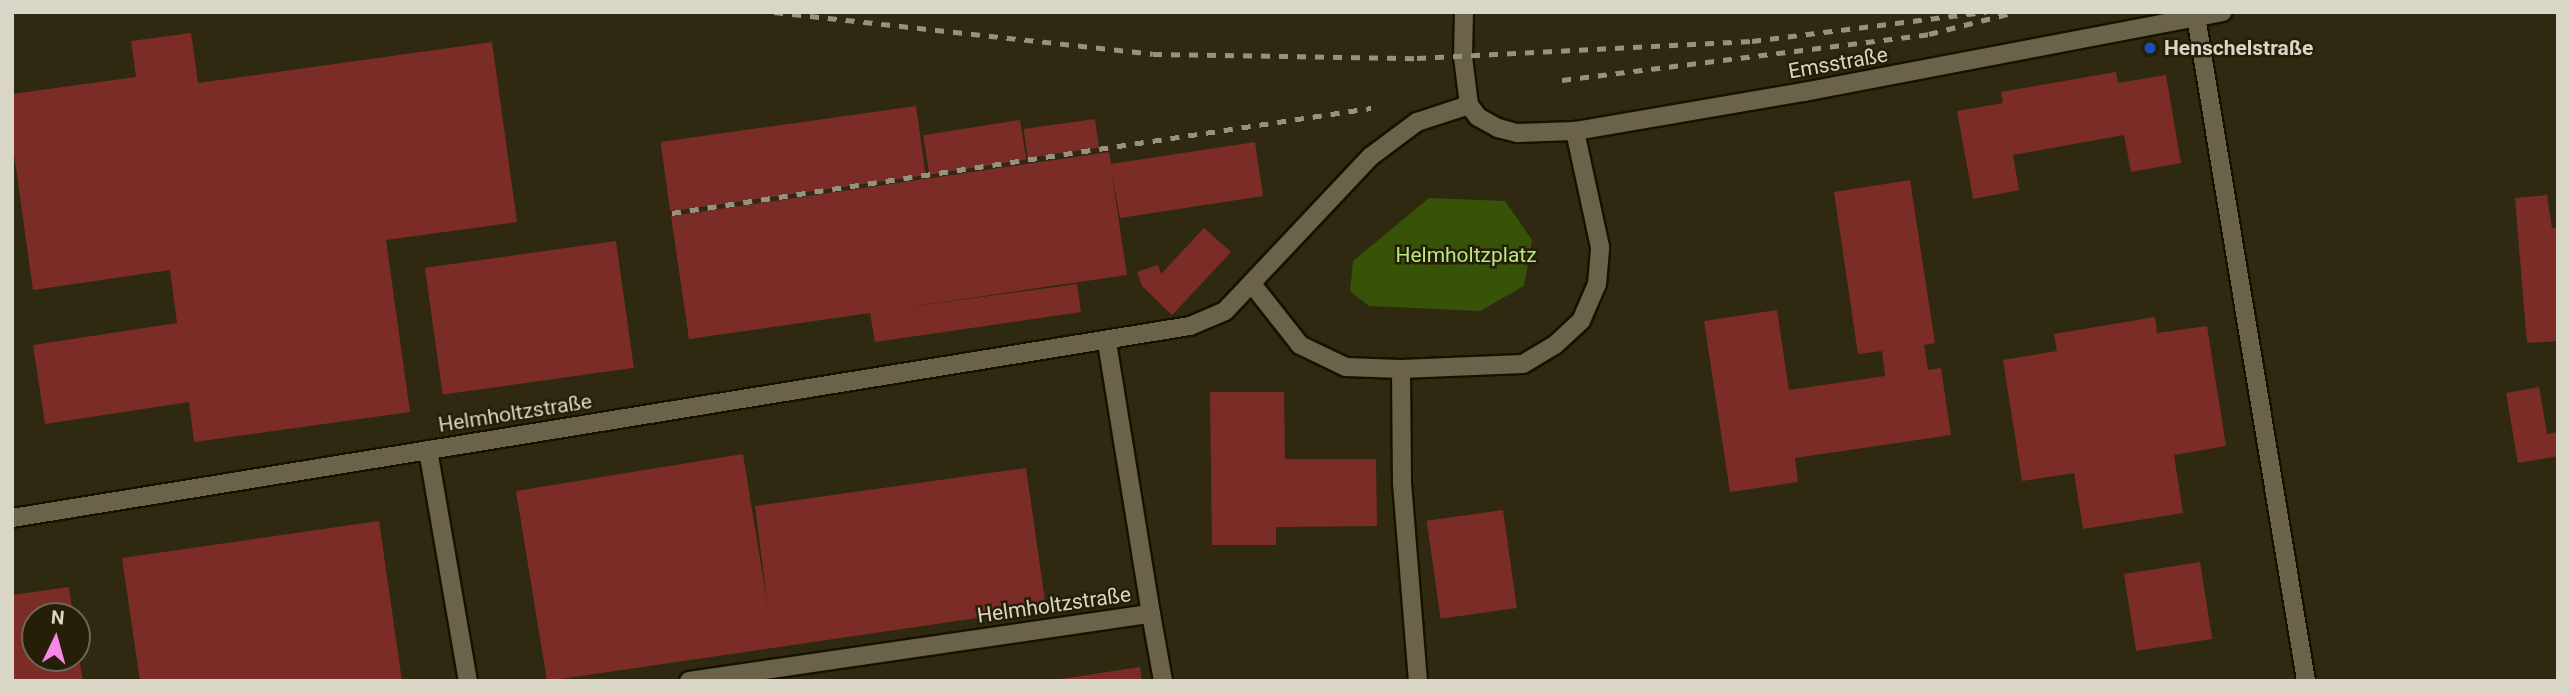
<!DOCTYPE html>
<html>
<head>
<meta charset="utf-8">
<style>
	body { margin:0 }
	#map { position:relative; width:2570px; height:693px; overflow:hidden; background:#2f2912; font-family:Roboto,sans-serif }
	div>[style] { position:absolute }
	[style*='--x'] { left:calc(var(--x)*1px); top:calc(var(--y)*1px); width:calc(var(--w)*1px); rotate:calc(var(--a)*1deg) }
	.green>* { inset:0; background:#365307 }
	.building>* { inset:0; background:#7b2c27; transform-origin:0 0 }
	.roads { filter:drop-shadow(2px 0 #171200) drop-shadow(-2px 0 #171200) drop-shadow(0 2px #171200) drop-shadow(0 -2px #171200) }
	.lane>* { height:18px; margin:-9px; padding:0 9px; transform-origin:9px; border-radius:9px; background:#6a634a }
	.street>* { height:18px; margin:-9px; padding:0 9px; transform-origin:9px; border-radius:9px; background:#6a634a }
	.rail>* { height:5px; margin-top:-2.5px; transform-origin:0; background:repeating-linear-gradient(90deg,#969280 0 9px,transparent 0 18px) }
	.dots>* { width:19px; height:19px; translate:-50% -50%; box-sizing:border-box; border:4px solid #251f08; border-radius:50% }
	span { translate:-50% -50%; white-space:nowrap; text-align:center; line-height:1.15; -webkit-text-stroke:5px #251f08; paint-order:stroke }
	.poi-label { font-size:21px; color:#d9d6c8; font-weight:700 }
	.left { translate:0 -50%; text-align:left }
	.street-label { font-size:21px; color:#d9d6c8 }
	.park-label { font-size:21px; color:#b7e881 }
	.frame { position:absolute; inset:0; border:14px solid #d9d6c8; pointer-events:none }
	.north { position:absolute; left:21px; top:602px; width:70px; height:70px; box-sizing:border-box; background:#251f08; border:2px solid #6d6855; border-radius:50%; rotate:5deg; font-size:19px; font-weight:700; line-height:28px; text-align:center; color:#d9d6c8 }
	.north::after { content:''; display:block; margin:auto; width:24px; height:32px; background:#f987e9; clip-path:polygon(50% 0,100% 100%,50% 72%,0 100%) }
</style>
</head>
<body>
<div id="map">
	<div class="green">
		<div style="clip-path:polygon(1429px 198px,1505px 201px,1532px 240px,1524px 286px,1480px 311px,1369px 306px,1350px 291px,1353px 261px)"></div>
	</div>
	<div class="building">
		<div style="clip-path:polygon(191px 33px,198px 83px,492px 42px,517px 222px,386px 240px,410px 412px,194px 442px,189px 402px,45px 424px,33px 345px,177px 323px,170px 270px,33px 290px,12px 140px,12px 94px,136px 77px,131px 41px)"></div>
		<div style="clip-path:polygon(2116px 72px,2118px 83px,2166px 75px,2181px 163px,2131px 172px,2124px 135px,2013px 155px,2019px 190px,1973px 199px,1957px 111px,2003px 103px,2001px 92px)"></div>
		<div style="left:916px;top:106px;width:70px;height:258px;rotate:82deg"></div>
		<div style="left:1095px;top:119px;width:29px;height:72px;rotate:82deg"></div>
		<div style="left:1020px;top:120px;width:40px;height:98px;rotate:81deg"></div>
		<div style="clip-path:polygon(1255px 142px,1263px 196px,1120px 218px,1111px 169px,1127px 275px,888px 310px,1077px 284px,1081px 312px,875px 342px,870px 313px,689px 339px,671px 216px,1109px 152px,1111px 164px)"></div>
		<div style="clip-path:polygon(1910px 180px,1935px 343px,1924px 345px,1928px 370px,1941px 368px,1951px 435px,1795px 458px,1798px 482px,1730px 492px,1704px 321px,1777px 310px,1789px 390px,1885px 376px,1882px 351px,1858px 354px,1834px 192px)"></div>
		<div style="clip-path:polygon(2547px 195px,2552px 228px,2558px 228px,2558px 341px,2527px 343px,2515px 198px)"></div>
		<div style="clip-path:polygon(1204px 228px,1231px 252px,1172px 315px,1142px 286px,1137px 272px,1158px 265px,1161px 274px)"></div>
		<div style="left:616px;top:241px;width:128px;height:193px;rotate:82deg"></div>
		<div style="clip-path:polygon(2155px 317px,2157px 333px,2207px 326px,2226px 446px,2174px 455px,2183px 513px,2083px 529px,2074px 473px,2022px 481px,2003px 360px,2057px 351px,2054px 334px)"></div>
		<div style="clip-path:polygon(2539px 387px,2547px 434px,2557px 432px,2558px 456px,2518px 463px,2506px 393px)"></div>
		<div style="clip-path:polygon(1210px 392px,1284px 392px,1285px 459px,1376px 459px,1377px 526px,1276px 527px,1276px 545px,1212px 545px)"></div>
		<div style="clip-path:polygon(743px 454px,768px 608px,755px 506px,1026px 468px,1046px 608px,547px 681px,516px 491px)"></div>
		<div style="left:1503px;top:510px;width:99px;height:77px;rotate:82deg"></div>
		<div style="clip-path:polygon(379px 521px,402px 681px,140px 681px,122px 558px)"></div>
		<div style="left:2200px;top:562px;width:78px;height:77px;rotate:81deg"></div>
		<div style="clip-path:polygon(69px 587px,73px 616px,35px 616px,35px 658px,79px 658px,83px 681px,12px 681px,12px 595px)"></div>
		<div style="clip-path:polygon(1140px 667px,1142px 681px,1061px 681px,1061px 679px)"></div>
	</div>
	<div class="roads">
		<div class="lane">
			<div style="--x:1401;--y:369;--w:114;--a:89.5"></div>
			<div style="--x:1402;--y:483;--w:199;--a:85.4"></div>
			<div style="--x:1151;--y:614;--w:68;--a:79.8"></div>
		</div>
		<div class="street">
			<div style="--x:1464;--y:12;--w:45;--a:91.3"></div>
			<div style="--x:1463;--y:57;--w:48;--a:82.9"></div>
			<div style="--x:1469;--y:105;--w:15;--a:53"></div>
			<div style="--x:1478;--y:117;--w:23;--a:29"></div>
			<div style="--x:1498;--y:128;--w:20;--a:15"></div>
			<div style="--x:1517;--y:133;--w:58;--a:-2"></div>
			<div style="--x:1575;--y:131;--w:232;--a:-9.7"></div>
			<div style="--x:1804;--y:92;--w:426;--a:-10.8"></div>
			<div style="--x:2196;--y:17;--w:673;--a:80.59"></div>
			<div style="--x:1252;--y:284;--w:78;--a:51.8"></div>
			<div style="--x:1300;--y:345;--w:51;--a:25.6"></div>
			<div style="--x:1346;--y:367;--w:55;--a:2.1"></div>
			<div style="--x:1401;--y:369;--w:122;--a:-2.3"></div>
			<div style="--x:1523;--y:364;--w:37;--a:-31"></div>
			<div style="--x:1555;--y:345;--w:35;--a:-43"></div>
			<div style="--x:1581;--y:321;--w:40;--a:-66.6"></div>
			<div style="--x:1597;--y:284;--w:37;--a:-85"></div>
			<div style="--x:1600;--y:247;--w:119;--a:-102.2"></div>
			<div style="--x:428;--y:450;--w:234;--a:80.2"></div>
			<div style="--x:12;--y:518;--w:1194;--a:-9.26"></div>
			<div style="--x:1190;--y:326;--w:38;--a:-23"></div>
			<div style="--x:1225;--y:311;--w:212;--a:-46.7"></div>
			<div style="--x:1370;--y:157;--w:59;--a:-36.7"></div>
			<div style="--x:1417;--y:122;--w:55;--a:-18.1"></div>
			<div style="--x:689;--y:681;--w:467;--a:-8.3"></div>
			<div style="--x:1151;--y:614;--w:276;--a:-99.2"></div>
		</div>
	</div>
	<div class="rail">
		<div style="--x:774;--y:12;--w:381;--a:6.3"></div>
		<div style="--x:1153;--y:54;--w:264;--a:0.9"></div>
		<div style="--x:1417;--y:58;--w:335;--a:-2.9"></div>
		<div style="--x:1752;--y:41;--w:236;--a:-7.1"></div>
		<div style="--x:1562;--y:80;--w:370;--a:-7.1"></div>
		<div style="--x:1929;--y:34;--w:89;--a:-14.3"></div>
		<div style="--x:672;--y:213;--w:707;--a:-8.54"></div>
	</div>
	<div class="dots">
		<div style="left:2150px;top:48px;background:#1a4fb4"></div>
	</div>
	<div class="poi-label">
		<span class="left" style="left:2164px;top:48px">Henschelstraße</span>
	</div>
	<div class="street-label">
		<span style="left:1838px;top:63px;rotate:-10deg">Emsstraße</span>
		<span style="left:515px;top:413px;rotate:-9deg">Helmholtzstraße</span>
		<span style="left:1054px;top:605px;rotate:-8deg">Helmholtzstraße</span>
	</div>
	<div class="park-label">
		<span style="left:1466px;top:255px">Helmholtzplatz</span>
	</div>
	<div class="frame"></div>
	<div class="north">N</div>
</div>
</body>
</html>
